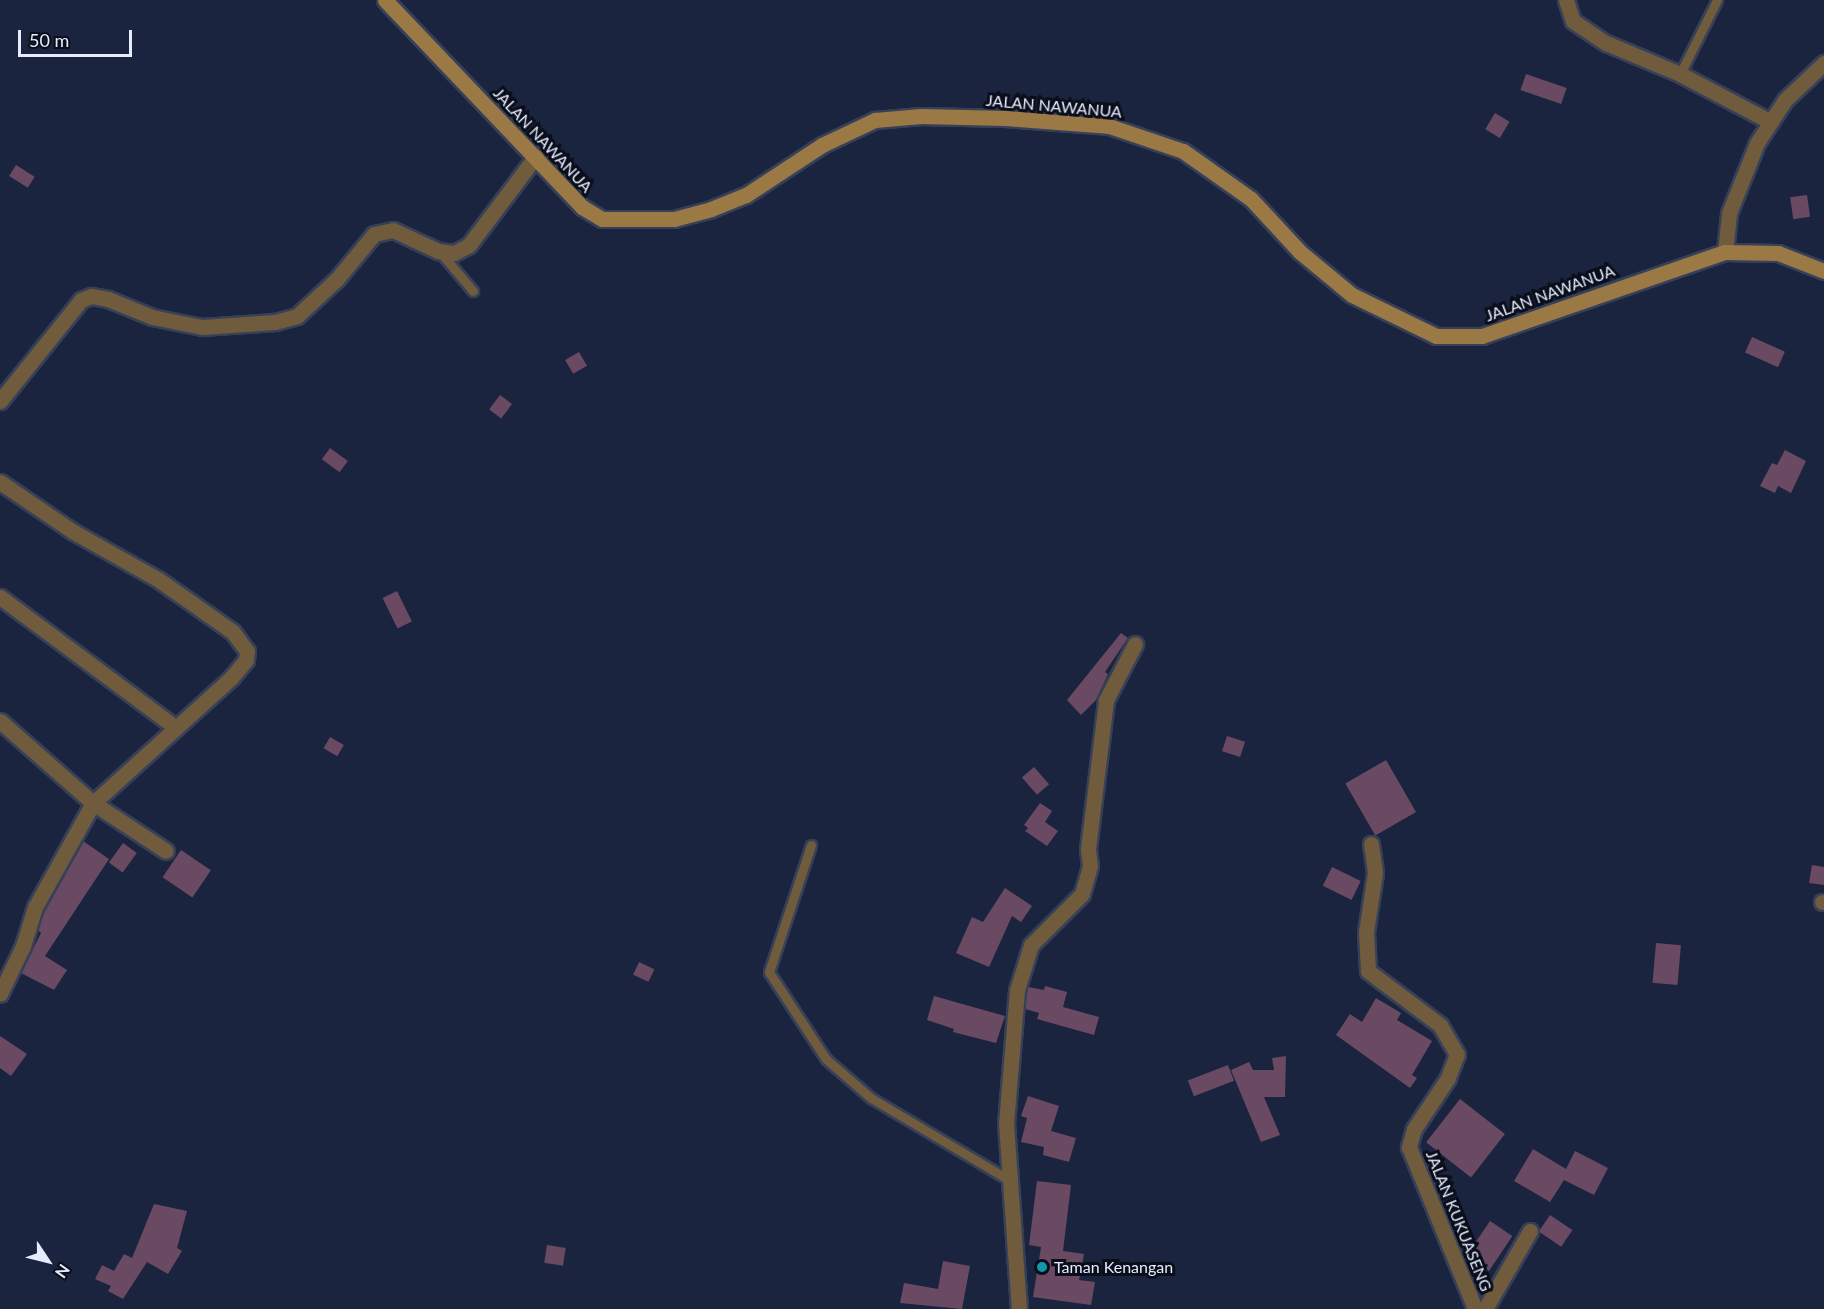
<!DOCTYPE html>
<html>
<head>
<meta charset="utf-8">
<style>
	body { margin:0 }
	#map { position:relative; width:1824px; height:1309px; overflow:hidden; background:#1b243e; font-family:Lato,sans-serif }
	div>[style] { position:absolute }
	[style*='--x'] { left:calc(var(--x)*1px); top:calc(var(--y)*1px); width:calc(var(--w)*1px); rotate:calc(var(--a)*1deg) }
	.building>* { inset:0; background:#6a4962; transform-origin:0 0 }
	.roads { filter:drop-shadow(2px 0 #374059) drop-shadow(-2px 0 #374059) drop-shadow(0 2px #374059) drop-shadow(0 -2px #374059) }
	.lane>* { height:9px; margin:-4.5px; padding:0 4.5px; transform-origin:4.5px; border-radius:4.5px; background:#705b3c }
	.street>* { height:15px; margin:-7.5px; padding:0 7.5px; transform-origin:7.5px; border-radius:7.5px; background:#705b3c }
	.secondary>* { height:15px; margin:-7.5px; padding:0 7.5px; transform-origin:7.5px; border-radius:7.5px; background:#9b7945 }
	.dots>* { width:16px; height:16px; translate:-50% -50%; box-sizing:border-box; border:3px solid #0a0e1a; border-radius:50% }
	span { translate:-50% -50%; white-space:nowrap; text-align:center; line-height:1.15; -webkit-text-stroke:6px #0a0e1a; paint-order:stroke }
	.street-label { font-size:16px; color:#e5ecfe }
	.poi-label { font-size:16px; color:#e5ecfe }
	.left { translate:0 -50%; text-align:left }
	.north { position:absolute; left:18px; top:1231px; width:60px; height:60px; -webkit-text-stroke:4px #0a0e1a; paint-order:stroke; rotate:125deg; font-size:16px; font-weight:700; line-height:24px; text-align:center; color:#e5ecfe }
	.north::after { content:''; display:block; margin:auto; width:21px; height:27px; background:#e5ecfe; clip-path:polygon(50% 0,100% 100%,50% 72%,0 100%) }
	.scale { position:absolute; left:18px; top:30px; width:114px; height:27px; box-sizing:border-box; border:3px solid #e5ecfe; border-top:0; padding-left:8px; font-size:18px; line-height:21px; white-space:nowrap; color:#e5ecfe; -webkit-text-stroke:4px #0a0e1a; paint-order:stroke }
</style>
</head>
<body>
<div id="map">
	<div class="building">
		<div style="left:1526px;top:74px;width:43px;height:17px;rotate:19deg"></div>
		<div style="left:1495px;top:113px;width:17px;height:19px;rotate:31deg"></div>
		<div style="left:16px;top:165px;width:22px;height:13px;rotate:32deg"></div>
		<div style="left:1807px;top:195px;width:22px;height:17px;rotate:82deg"></div>
		<div style="left:1752px;top:337px;width:36px;height:17px;rotate:24deg"></div>
		<div style="left:579px;top:352px;width:16px;height:16px;rotate:60deg"></div>
		<div style="left:500px;top:395px;width:15px;height:18px;rotate:37deg"></div>
		<div style="left:330px;top:448px;width:22px;height:14px;rotate:36deg"></div>
		<div style="clip-path:polygon(1785px 450px,1806px 461px,1791px 493px,1778px 486px,1775px 493px,1760px 486px,1772px 463px,1777px 465px)"></div>
		<div style="left:397px;top:591px;width:34px;height:16px;rotate:64deg"></div>
		<div style="clip-path:polygon(1121px 633px,1128px 638px,1105px 672px,1108px 674px,1096px 700px,1081px 715px,1067px 700px)"></div>
		<div style="left:1227px;top:736px;width:19px;height:16px;rotate:18deg"></div>
		<div style="left:330px;top:737px;width:16px;height:13px;rotate:30deg"></div>
		<div style="left:1386px;top:760px;width:60px;height:47px;rotate:60deg"></div>
		<div style="left:1034px;top:767px;width:23px;height:16px;rotate:49deg"></div>
		<div style="clip-path:polygon(1040px 803px,1052px 811px,1045px 822px,1058px 831px,1047px 846px,1025px 831px,1028px 828px,1024px 825px)"></div>
		<div style="clip-path:polygon(83px 841px,109px 859px,45px 956px,67px 970px,54px 990px,21px 973px,41px 933px,38px 930px,44px 911px)"></div>
		<div style="left:123px;top:843px;width:17px;height:24px;rotate:36deg"></div>
		<div style="left:181px;top:850px;width:36px;height:33px;rotate:34deg"></div>
		<div style="clip-path:polygon(1812px 865px,1824px 867px,1824px 885px,1809px 883px)"></div>
		<div style="left:1332px;top:867px;width:32px;height:21px;rotate:26deg"></div>
		<div style="clip-path:polygon(1005px 888px,1032px 906px,1021px 922px,1012px 916px,989px 967px,956px 953px,972px 917px,983px 922px)"></div>
		<div style="left:1656px;top:943px;width:25px;height:40px;rotate:5deg"></div>
		<div style="left:639px;top:962px;width:17px;height:14px;rotate:25deg"></div>
		<div style="clip-path:polygon(1045px 986px,1067px 992px,1063px 1007px,1099px 1017px,1094px 1035px,1037px 1019px,1039px 1013px,1025px 1009px,1028px 987px,1044px 990px)"></div>
		<div style="clip-path:polygon(934px 996px,1005px 1016px,996px 1043px,953px 1032px,954px 1029px,927px 1020px)"></div>
		<div style="clip-path:polygon(1376px 998px,1401px 1013px,1397px 1020px,1432px 1041px,1412px 1075px,1417px 1078px,1410px 1088px,1336px 1035px,1350px 1014px,1362px 1022px)"></div>
		<div style="clip-path:polygon(0 1036px,27px 1054px,11px 1076px,0 1068px)"></div>
		<div style="clip-path:polygon(1286px 1056px,1285px 1097px,1264px 1097px,1280px 1135px,1261px 1142px,1231px 1070px,1249px 1062px,1253px 1070px,1274px 1070px,1272px 1058px)"></div>
		<div style="left:1228px;top:1065px;width:17px;height:43px;rotate:69deg"></div>
		<div style="clip-path:polygon(1028px 1096px,1059px 1106px,1051px 1131px,1076px 1138px,1069px 1162px,1043px 1155px,1044px 1147px,1021px 1142px,1027px 1118px,1021px 1116px)"></div>
		<div style="left:1460px;top:1099px;width:57px;height:55px;rotate:38deg"></div>
		<div style="clip-path:polygon(1533px 1149px,1566px 1169px,1575px 1151px,1608px 1168px,1594px 1195px,1564px 1180px,1550px 1202px,1514px 1181px)"></div>
		<div style="clip-path:polygon(1037px 1181px,1071px 1185px,1063px 1251px,1084px 1254px,1079px 1280px,1095px 1282px,1091px 1305px,1033px 1297px,1041px 1247px,1029px 1245px)"></div>
		<div style="clip-path:polygon(154px 1204px,187px 1211px,177px 1248px,182px 1251px,168px 1274px,147px 1262px,123px 1299px,108px 1291px,111px 1286px,95px 1279px,102px 1265px,114px 1271px,124px 1254px,132px 1258px)"></div>
		<div style="left:1550px;top:1215px;width:27px;height:20px;rotate:34deg"></div>
		<div style="left:1490px;top:1221px;width:27px;height:42px;rotate:34deg"></div>
		<div style="left:547px;top:1245px;width:19px;height:18px;rotate:9deg"></div>
		<div style="clip-path:polygon(943px 1261px,970px 1266px,962px 1309px,900px 1303px,904px 1283px,938px 1289px)"></div>
	</div>
	<div class="roads">
		<div class="lane">
			<div style="--x:1680;--y:74;--w:83;--a:-63.4"></div>
			<div style="--x:440;--y:252;--w:51;--a:49.8"></div>
			<div style="--x:811;--y:845;--w:134;--a:108.3"></div>
			<div style="--x:769;--y:972;--w:104;--a:56.8"></div>
			<div style="--x:826;--y:1059;--w:60;--a:40.9"></div>
			<div style="--x:871;--y:1098;--w:161;--a:30.7"></div>
		</div>
		<div class="street">
			<div style="--x:1566;--y:0;--w:22;--a:72"></div>
			<div style="--x:1573;--y:21;--w:40;--a:34"></div>
			<div style="--x:1606;--y:43;--w:80;--a:22.7"></div>
			<div style="--x:1680;--y:74;--w:101;--a:27.8"></div>
			<div style="--x:1725;--y:252;--w:39;--a:-84"></div>
			<div style="--x:1729;--y:213;--w:75;--a:-68.2"></div>
			<div style="--x:1757;--y:143;--w:51;--a:-56.9"></div>
			<div style="--x:1785;--y:100;--w:54;--a:-43.5"></div>
			<div style="--x:0;--y:401;--w:129;--a:-51.3"></div>
			<div style="--x:81;--y:300;--w:11;--a:-22"></div>
			<div style="--x:91;--y:296;--w:17;--a:10"></div>
			<div style="--x:108;--y:299;--w:48;--a:22.2"></div>
			<div style="--x:152;--y:317;--w:51;--a:11.3"></div>
			<div style="--x:202;--y:327;--w:73;--a:-3.9"></div>
			<div style="--x:275;--y:322;--w:23;--a:-15"></div>
			<div style="--x:297;--y:316;--w:54;--a:-42.8"></div>
			<div style="--x:337;--y:279;--w:58;--a:-50.6"></div>
			<div style="--x:374;--y:234;--w:19;--a:-12"></div>
			<div style="--x:393;--y:230;--w:50;--a:25"></div>
			<div style="--x:438;--y:251;--w:16;--a:7"></div>
			<div style="--x:454;--y:253;--w:17;--a:-28"></div>
			<div style="--x:469;--y:245;--w:111;--a:-53"></div>
			<div style="--x:0;--y:482;--w:87;--a:34.2"></div>
			<div style="--x:72;--y:531;--w:100;--a:29.4"></div>
			<div style="--x:159;--y:580;--w:90;--a:35.1"></div>
			<div style="--x:233;--y:632;--w:24;--a:54"></div>
			<div style="--x:247;--y:651;--w:9;--a:96"></div>
			<div style="--x:246;--y:660;--w:23;--a:130"></div>
			<div style="--x:231;--y:678;--w:186;--a:137.8"></div>
			<div style="--x:93;--y:803;--w:119;--a:119.1"></div>
			<div style="--x:35;--y:907;--w:41;--a:107.1"></div>
			<div style="--x:23;--y:946;--w:53;--a:115.6"></div>
			<div style="--x:0;--y:597;--w:218;--a:36.6"></div>
			<div style="--x:0;--y:721;--w:124;--a:41.4"></div>
			<div style="--x:93;--y:803;--w:87;--a:33.3"></div>
			<div style="--x:1371;--y:844;--w:29;--a:82"></div>
			<div style="--x:1375;--y:873;--w:60;--a:98.7"></div>
			<div style="--x:1366;--y:932;--w:39;--a:87"></div>
			<div style="--x:1368;--y:971;--w:90;--a:36.9"></div>
			<div style="--x:1440;--y:1025;--w:34;--a:60"></div>
			<div style="--x:1457;--y:1054;--w:26;--a:111"></div>
			<div style="--x:1448;--y:1078;--w:61;--a:123.7"></div>
			<div style="--x:1414;--y:1129;--w:19;--a:106"></div>
			<div style="--x:1409;--y:1147;--w:175;--a:67.8"></div>
			<div style="--x:1822;--y:902;--w:2;--a:0"></div>
			<div style="--x:1019;--y:1309;--w:185;--a:-94"></div>
			<div style="--x:1006;--y:1124;--w:134;--a:-85.3"></div>
			<div style="--x:1017;--y:990;--w:47;--a:-72.7"></div>
			<div style="--x:1031;--y:945;--w:72;--a:-45"></div>
			<div style="--x:1082;--y:894;--w:29;--a:-74"></div>
			<div style="--x:1090;--y:866;--w:17;--a:-97"></div>
			<div style="--x:1088;--y:849;--w:150;--a:-83.1"></div>
			<div style="--x:1106;--y:700;--w:63;--a:-62.6"></div>
			<div style="--x:1485;--y:1309;--w:90;--a:-60"></div>
		</div>
		<div class="secondary">
			<div style="--x:385;--y:0;--w:286;--a:46.4"></div>
			<div style="--x:582;--y:207;--w:23;--a:31"></div>
			<div style="--x:602;--y:219;--w:72;--a:0"></div>
			<div style="--x:674;--y:219;--w:38;--a:-15"></div>
			<div style="--x:711;--y:209;--w:38;--a:-22"></div>
			<div style="--x:746;--y:195;--w:91;--a:-33.3"></div>
			<div style="--x:822;--y:145;--w:59;--a:-25.3"></div>
			<div style="--x:875;--y:120;--w:46;--a:-5"></div>
			<div style="--x:921;--y:116;--w:84;--a:1.4"></div>
			<div style="--x:1005;--y:118;--w:104;--a:4.4"></div>
			<div style="--x:1109;--y:126;--w:78;--a:18.7"></div>
			<div style="--x:1183;--y:151;--w:83;--a:35.2"></div>
			<div style="--x:1251;--y:199;--w:72;--a:47.2"></div>
			<div style="--x:1300;--y:252;--w:67;--a:39.6"></div>
			<div style="--x:1352;--y:295;--w:93;--a:26"></div>
			<div style="--x:1436;--y:336;--w:46;--a:0"></div>
			<div style="--x:1482;--y:336;--w:257;--a:-19.1"></div>
			<div style="--x:1725;--y:252;--w:53;--a:1.1"></div>
			<div style="--x:1778;--y:253;--w:49;--a:21.4"></div>
		</div>
	</div>
	<div class="dots">
		<div style="left:1042px;top:1267px;background:#0f9aa8"></div>
	</div>
	<div class="street-label">
		<span style="left:1054px;top:106px;rotate:5deg">JALAN NAWANUA</span>
		<span style="left:543px;top:140px;rotate:47deg">JALAN NAWANUA</span>
		<span style="left:1550px;top:293px;rotate:-20deg">JALAN NAWANUA</span>
		<span style="left:1459px;top:1221px;rotate:68deg">JALAN KUKUASENG</span>
	</div>
	<div class="poi-label">
		<span class="left" style="left:1054px;top:1267px">Taman Kenangan</span>
	</div>
	<div class="north">N</div>
	<div class="scale">50 m</div>
</div>
</body>
</html>
